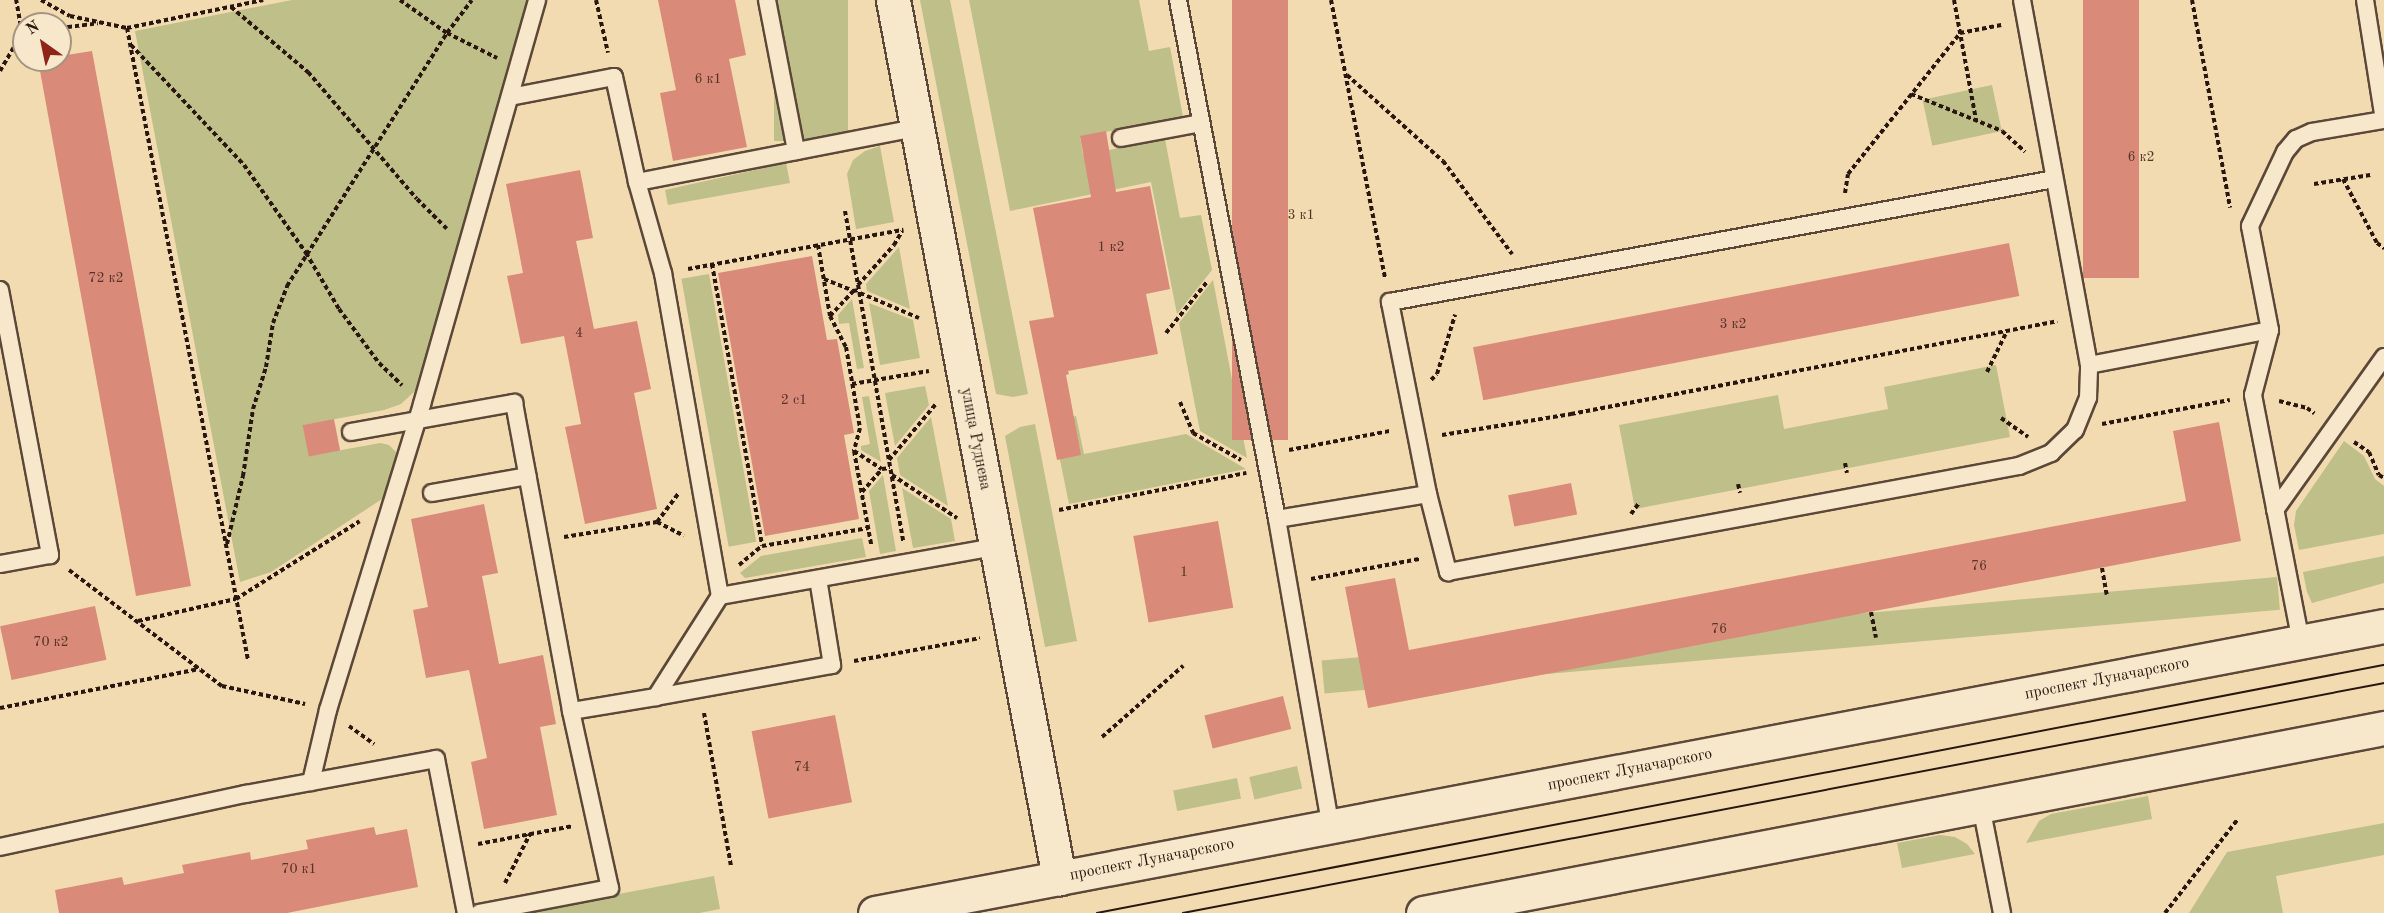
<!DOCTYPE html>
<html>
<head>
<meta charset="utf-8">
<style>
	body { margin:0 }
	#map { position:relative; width:2384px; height:913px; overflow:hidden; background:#f3dbb1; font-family:"Old Standard TT",serif }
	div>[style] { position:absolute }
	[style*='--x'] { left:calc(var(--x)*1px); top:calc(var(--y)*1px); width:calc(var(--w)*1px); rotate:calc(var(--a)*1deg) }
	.green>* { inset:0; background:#bebf89; transform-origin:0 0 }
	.building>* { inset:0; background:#d98a79; transform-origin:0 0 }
	.path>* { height:4px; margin-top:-2px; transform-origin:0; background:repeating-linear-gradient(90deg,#29170f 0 4.5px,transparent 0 7.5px) }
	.roads { filter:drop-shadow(2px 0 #5c4838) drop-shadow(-2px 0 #5c4838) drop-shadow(0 2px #5c4838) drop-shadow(0 -2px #5c4838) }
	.service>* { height:16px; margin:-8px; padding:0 8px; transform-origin:8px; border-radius:8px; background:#f7e8cc }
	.minor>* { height:33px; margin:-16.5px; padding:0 16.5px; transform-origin:16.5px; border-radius:16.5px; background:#f7e8cc }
	.secondary>* { height:33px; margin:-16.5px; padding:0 16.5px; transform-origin:16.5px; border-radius:16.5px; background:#f7e8cc }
	.tram>* { height:1.5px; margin:-0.75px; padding:0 0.75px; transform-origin:0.75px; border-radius:0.75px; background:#29170f }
	span { translate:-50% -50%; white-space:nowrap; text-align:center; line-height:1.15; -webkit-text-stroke:6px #f7e8cc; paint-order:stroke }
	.number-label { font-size:14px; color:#55342a }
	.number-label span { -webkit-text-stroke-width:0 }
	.street-label { font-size:16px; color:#29170f }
	.north { position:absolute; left:12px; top:12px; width:60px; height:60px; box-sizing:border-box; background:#f7e8cc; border:2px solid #a59480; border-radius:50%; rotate:327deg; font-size:16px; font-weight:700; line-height:24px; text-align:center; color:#29170f }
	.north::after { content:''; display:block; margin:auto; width:21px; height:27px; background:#8f2418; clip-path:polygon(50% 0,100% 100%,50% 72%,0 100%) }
</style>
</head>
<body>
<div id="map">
	<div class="green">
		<div style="clip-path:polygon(292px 0,529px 0,422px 376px,414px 392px,401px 404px,384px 410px,303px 425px,309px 456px,380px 443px,389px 445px,396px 452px,396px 461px,385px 497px,271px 572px,240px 582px,135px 31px)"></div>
		<div style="left:774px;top:0;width:74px;height:141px"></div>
		<div style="clip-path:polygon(920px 0,950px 0,1028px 394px,1013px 397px,996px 394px)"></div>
		<div style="clip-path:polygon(969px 0,1139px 0,1149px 51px,1170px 47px,1183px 117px,1080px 137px,1083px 155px,1165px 139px,1180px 218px,1201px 215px,1212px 270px,1177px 314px,1151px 182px,1010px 211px)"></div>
		<div style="left:1992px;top:85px;width:47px;height:71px;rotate:78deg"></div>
		<div style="clip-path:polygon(880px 146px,894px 222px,856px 229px,847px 174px,853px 160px,865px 151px)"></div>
		<div style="clip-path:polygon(786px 163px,790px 183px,668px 205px,665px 190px)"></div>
		<div style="clip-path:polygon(899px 247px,910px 309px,867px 291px,866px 284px)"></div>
		<div style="left:709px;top:274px;width:272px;height:28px;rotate:80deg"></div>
		<div style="clip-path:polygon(1213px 280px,1247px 458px,1200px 431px,1179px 323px)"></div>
		<div style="clip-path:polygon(852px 299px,864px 368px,857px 369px,849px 323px,839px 324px,838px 315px)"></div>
		<div style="clip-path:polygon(869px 303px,913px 320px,920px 358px,880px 365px)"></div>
		<div style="clip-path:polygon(1996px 365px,2010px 437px,1635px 509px,1619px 425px,1778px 395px,1784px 429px,1888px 409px,1884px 387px)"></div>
		<div style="clip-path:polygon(925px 386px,929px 405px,895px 446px,885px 393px)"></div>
		<div style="clip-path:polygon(869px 396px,881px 462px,861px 450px,861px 446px,870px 444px,862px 397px)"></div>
		<div style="clip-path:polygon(1076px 416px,1084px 454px,1186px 434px,1246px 469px,1069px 504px,1052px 421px)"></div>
		<div style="clip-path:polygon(931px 417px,948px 506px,900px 475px,897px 458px)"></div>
		<div style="clip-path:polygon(1035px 424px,1077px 641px,1045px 647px,1005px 436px,1020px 427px)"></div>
		<div style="clip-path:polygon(2344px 441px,2364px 456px,2375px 479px,2384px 486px,2384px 534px,2299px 550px,2294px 525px,2296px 511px)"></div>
		<div style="clip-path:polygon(883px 475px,896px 551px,880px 554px,869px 491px)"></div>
		<div style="clip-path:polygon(902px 488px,951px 519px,955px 541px,913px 548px)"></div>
		<div style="clip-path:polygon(862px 538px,866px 557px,745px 578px,740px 573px,761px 556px)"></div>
		<div style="clip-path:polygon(2384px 556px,2384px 583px,2312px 603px,2307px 592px,2303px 572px)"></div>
		<div style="left:2277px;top:577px;width:33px;height:959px;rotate:85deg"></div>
		<div style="left:1297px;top:766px;width:23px;height:49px;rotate:77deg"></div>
		<div style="left:1237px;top:778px;width:21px;height:65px;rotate:79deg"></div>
		<div style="clip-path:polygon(2148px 796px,2152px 819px,2026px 843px,2039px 821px,2051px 814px)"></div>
		<div style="clip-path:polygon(2384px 823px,2384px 855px,2276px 876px,2283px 913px,2189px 913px,2227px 852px)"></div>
		<div style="clip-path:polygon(1940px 835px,1955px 837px,1967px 844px,1975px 854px,1902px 868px,1897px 843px)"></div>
		<div style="clip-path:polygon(714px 876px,720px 909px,699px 913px,518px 913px)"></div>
	</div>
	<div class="building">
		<div style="clip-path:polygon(658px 0,735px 0,746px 55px,729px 59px,747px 147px,673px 161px,660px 93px,676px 90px)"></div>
		<div style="left:1232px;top:0;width:56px;height:440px"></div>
		<div style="left:2083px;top:0;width:56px;height:278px"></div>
		<div style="clip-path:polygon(92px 51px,191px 586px,136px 596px,38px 60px,60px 60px,60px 56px)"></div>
		<div style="clip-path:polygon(1106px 131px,1116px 192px,1150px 186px,1170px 289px,1146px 294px,1158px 354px,1068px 371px,1069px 374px,1066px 375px,1081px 455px,1057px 460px,1029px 321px,1054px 317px,1033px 208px,1091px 197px,1080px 136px)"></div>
		<div style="clip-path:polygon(580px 170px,593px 238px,576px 241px,594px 329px,637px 321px,651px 389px,634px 393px,657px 509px,585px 524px,565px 427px,581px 424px,564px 336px,521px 344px,507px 276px,523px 273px,506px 184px)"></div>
		<div style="left:2009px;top:243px;width:54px;height:546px;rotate:79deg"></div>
		<div style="clip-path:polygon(812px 256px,827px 340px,837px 339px,854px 433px,844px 435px,859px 519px,765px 536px,718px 273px)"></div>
		<div style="left:334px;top:419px;width:32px;height:32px;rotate:79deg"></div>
		<div style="clip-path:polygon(2219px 422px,2241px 541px,1368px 708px,1345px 587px,1395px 578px,1409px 650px,2186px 501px,2173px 431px)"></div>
		<div style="left:1571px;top:483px;width:32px;height:64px;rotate:79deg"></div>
		<div style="clip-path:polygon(484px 504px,498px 573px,482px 576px,499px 664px,543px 655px,556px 724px,540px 727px,557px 815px,484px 829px,471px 762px,487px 758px,469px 670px,426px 678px,413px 610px,428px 607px,411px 519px)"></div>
		<div style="left:1218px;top:521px;width:88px;height:86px;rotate:80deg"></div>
		<div style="left:95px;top:606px;width:55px;height:97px;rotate:78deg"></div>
		<div style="left:1283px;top:696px;width:34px;height:81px;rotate:76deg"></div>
		<div style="left:835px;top:715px;width:89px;height:85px;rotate:79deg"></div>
		<div style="clip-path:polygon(374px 827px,376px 835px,407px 829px,418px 887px,287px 913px,59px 913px,55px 890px,122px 877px,124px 885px,184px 873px,182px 865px,250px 852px,251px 860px,308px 849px,306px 840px)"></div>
	</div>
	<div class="path">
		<div style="--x:41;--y:0;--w:33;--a:29"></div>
		<div style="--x:70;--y:16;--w:58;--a:11.9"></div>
		<div style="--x:127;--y:28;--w:139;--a:-11.6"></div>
		<div style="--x:400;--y:0;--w:57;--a:35.1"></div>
		<div style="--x:447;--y:33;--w:56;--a:26.6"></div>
		<div style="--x:596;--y:0;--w:54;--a:77.2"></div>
		<div style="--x:1331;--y:0;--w:283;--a:79"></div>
		<div style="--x:1954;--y:0;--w:122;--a:79.6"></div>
		<div style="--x:2192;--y:0;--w:211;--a:79.6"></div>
		<div style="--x:231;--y:7;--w:101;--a:40.2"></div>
		<div style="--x:308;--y:72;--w:167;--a:49.4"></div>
		<div style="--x:417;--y:199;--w:42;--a:45"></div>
		<div style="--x:60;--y:28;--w:38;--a:-7"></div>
		<div style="--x:127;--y:28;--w:643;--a:79.16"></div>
		<div style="--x:131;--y:45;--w:165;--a:46.7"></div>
		<div style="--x:244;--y:165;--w:108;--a:54.8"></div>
		<div style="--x:306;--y:253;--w:65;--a:59.5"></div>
		<div style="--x:339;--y:309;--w:67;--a:53.5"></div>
		<div style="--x:379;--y:363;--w:32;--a:44"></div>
		<div style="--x:0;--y:71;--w:44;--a:-59.9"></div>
		<div style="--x:22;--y:33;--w:34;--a:-100"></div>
		<div style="--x:1347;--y:75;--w:129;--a:41.9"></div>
		<div style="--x:1443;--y:161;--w:116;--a:53.4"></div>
		<div style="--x:1911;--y:94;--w:98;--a:22.1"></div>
		<div style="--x:2002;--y:131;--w:31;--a:42"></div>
		<div style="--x:2343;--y:179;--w:72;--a:62"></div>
		<div style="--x:2377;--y:243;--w:9;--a:36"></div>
		<div style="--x:2314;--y:184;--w:57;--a:-9.1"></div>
		<div style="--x:1845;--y:193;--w:19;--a:-81"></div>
		<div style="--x:1848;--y:174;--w:180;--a:-51.5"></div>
		<div style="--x:1960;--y:33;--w:42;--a:-11"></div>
		<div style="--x:845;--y:211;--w:335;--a:80"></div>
		<div style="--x:818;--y:245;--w:72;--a:80.4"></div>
		<div style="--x:830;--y:316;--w:35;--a:63"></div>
		<div style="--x:846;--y:347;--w:82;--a:80.2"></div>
		<div style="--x:860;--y:428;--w:24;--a:105"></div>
		<div style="--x:854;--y:451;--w:95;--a:79.6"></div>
		<div style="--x:712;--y:264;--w:286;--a:79.9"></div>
		<div style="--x:688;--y:269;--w:219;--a:-10.3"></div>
		<div style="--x:824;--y:279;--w:31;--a:22"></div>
		<div style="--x:853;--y:291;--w:6;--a:-9"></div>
		<div style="--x:858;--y:285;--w:54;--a:-48"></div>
		<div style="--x:894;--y:245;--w:16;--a:-60"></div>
		<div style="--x:860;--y:293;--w:64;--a:23"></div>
		<div style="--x:830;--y:316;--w:34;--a:-47"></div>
		<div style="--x:1166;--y:333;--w:65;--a:-51.2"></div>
		<div style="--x:1987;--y:372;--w:46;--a:-64"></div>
		<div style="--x:1431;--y:380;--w:8;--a:-45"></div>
		<div style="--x:1437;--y:374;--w:62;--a:-73"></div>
		<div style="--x:852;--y:384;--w:78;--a:-9.6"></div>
		<div style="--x:2279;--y:401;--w:29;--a:14"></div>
		<div style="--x:2307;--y:408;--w:9;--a:36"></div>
		<div style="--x:1180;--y:402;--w:34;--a:67"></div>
		<div style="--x:1193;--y:433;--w:55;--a:29.4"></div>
		<div style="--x:2001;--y:418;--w:33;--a:35"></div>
		<div style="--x:2102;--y:424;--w:130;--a:-10.6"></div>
		<div style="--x:1442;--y:435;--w:131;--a:-9.2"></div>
		<div style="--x:1571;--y:414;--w:495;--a:-10.8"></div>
		<div style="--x:2354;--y:442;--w:18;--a:34"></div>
		<div style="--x:2369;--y:452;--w:25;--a:67"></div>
		<div style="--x:2379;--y:475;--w:6;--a:31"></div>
		<div style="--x:1289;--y:450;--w:103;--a:-10.7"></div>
		<div style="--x:854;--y:451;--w:33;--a:33"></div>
		<div style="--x:882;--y:469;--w:8;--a:-7"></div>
		<div style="--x:889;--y:460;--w:73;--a:-50"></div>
		<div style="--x:1845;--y:463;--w:10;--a:79"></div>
		<div style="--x:892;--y:475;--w:78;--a:33.5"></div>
		<div style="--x:1738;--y:484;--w:9;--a:77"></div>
		<div style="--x:862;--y:492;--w:30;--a:-49"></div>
		<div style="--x:1059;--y:510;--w:191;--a:-11.2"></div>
		<div style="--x:1631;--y:514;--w:14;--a:-54"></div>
		<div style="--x:657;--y:522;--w:35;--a:-53"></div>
		<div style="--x:564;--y:537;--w:94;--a:-9.2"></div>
		<div style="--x:657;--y:522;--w:30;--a:27"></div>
		<div style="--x:227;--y:544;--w:70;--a:-76.8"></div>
		<div style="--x:243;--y:476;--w:68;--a:-81.5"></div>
		<div style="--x:253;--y:409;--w:44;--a:-72.8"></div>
		<div style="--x:266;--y:367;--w:45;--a:-81"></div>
		<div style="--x:273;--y:323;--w:40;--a:-69"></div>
		<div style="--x:287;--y:286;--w:299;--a:-57.7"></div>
		<div style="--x:447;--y:33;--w:41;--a:-52.9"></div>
		<div style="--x:739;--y:565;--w:30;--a:-40"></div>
		<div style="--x:762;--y:546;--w:108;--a:-9.6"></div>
		<div style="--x:2102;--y:568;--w:27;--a:80"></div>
		<div style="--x:69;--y:570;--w:192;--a:37.2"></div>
		<div style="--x:222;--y:686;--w:85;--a:12.2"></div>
		<div style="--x:1311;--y:579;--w:110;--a:-10.5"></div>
		<div style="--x:1871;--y:612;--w:26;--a:79"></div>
		<div style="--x:138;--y:621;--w:100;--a:-12.7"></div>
		<div style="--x:236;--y:599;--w:146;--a:-32.2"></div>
		<div style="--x:854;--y:661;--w:128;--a:-10.3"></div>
		<div style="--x:0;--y:708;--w:203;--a:-11.1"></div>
		<div style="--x:704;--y:713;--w:155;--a:80"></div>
		<div style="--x:349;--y:726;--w:31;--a:36"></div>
		<div style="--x:1102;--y:737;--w:108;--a:-41.2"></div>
		<div style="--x:478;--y:844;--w:97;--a:-10.7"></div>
		<div style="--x:505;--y:883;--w:55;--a:-63"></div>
		<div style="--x:2165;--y:913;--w:119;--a:-52.2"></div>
	</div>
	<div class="roads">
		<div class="service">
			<div style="--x:767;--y:0;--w:154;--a:79.1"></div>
			<div style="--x:1178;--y:0;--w:528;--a:79.2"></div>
			<div style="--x:1277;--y:519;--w:313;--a:80.1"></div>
			<div style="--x:510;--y:97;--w:106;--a:-10.9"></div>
			<div style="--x:614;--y:77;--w:107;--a:77.6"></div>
			<div style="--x:637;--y:182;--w:95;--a:74.1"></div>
			<div style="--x:663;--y:273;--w:328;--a:80"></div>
			<div style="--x:720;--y:596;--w:120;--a:122.4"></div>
			<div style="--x:656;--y:697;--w:86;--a:170.6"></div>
			<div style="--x:1121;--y:138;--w:81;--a:-10.6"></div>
			<div style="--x:637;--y:182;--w:284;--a:-11"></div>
			<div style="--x:0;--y:290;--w:270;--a:79.3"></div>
			<div style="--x:50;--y:555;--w:51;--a:169.8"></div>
			<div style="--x:2089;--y:365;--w:184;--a:-10.9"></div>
			<div style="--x:351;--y:432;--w:166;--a:-10.1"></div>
			<div style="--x:514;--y:403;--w:313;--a:79.5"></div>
			<div style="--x:571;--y:711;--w:181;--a:77.6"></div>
			<div style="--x:610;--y:888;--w:133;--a:169.2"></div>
			<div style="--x:432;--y:493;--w:97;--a:-10.1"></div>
			<div style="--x:1428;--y:494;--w:196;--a:-101.2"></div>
			<div style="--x:1390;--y:302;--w:675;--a:-10.49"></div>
			<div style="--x:2275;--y:510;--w:188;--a:-54.5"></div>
			<div style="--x:1277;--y:519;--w:153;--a:-9.4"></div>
			<div style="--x:1428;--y:494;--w:81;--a:75.6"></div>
			<div style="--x:1448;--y:572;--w:581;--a:-10.52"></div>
			<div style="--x:2019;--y:466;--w:35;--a:-22"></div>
			<div style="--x:2051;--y:453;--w:33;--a:-44"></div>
			<div style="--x:2075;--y:430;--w:35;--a:-68"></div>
			<div style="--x:2088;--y:398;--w:33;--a:-88"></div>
			<div style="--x:2089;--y:365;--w:371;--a:-100.4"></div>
			<div style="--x:720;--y:596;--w:280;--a:-10.1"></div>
			<div style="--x:2301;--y:642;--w:252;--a:-101"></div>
			<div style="--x:2253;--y:395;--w:67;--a:-75.3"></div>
			<div style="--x:2270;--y:330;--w:106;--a:-100.9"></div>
			<div style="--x:2250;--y:226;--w:82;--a:-64.7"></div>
			<div style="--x:2285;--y:152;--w:17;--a:-50"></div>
			<div style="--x:2296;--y:139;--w:17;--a:-24"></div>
			<div style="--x:2312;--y:132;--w:73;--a:-9.5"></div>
			<div style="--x:2384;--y:120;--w:121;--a:-99"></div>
			<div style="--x:656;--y:697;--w:179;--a:-10.3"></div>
			<div style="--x:832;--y:665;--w:87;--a:-99.2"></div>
			<div style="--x:311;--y:782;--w:74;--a:-76.7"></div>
			<div style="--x:328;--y:710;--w:320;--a:-72.9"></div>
			<div style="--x:422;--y:404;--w:420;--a:-74.1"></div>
			<div style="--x:1981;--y:806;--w:109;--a:78.9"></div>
			<div style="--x:0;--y:847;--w:252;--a:-12.2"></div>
			<div style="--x:246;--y:794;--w:193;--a:-10.4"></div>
			<div style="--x:436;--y:759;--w:157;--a:79"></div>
		</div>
		<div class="minor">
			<div style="--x:893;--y:0;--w:894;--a:79.29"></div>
		</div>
		<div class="secondary">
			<div style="--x:875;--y:913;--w:1536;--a:-10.77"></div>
			<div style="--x:1423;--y:913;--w:979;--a:-10.9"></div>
		</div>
	</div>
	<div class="tram">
		<div style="--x:1097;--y:913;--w:1311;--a:-10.91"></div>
		<div style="--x:1183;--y:913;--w:1223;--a:-10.84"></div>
	</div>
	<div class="number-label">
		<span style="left:708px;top:79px">6 к1</span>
		<span style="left:2141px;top:157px">6 к2</span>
		<span style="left:1301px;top:215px">3 к1</span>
		<span style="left:1111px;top:247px">1 к2</span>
		<span style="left:106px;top:278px">72 к2</span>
		<span style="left:1733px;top:324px">3 к2</span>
		<span style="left:579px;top:333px">4</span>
		<span style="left:794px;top:400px">2 с1</span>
		<span style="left:1979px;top:566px">76</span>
		<span style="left:1184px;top:572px">1</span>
		<span style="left:1719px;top:629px">76</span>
		<span style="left:51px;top:642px">70 к2</span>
		<span style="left:802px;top:767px">74</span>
		<span style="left:299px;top:869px">70 к1</span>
	</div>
	<div class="street-label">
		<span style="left:975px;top:439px;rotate:79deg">улица Руднева</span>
		<span style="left:2107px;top:679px;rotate:-11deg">проспект Луначарского</span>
		<span style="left:1630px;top:770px;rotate:-11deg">проспект Луначарского</span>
		<span style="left:1152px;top:860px;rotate:-11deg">проспект Луначарского</span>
	</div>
	<div class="north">N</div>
</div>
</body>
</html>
